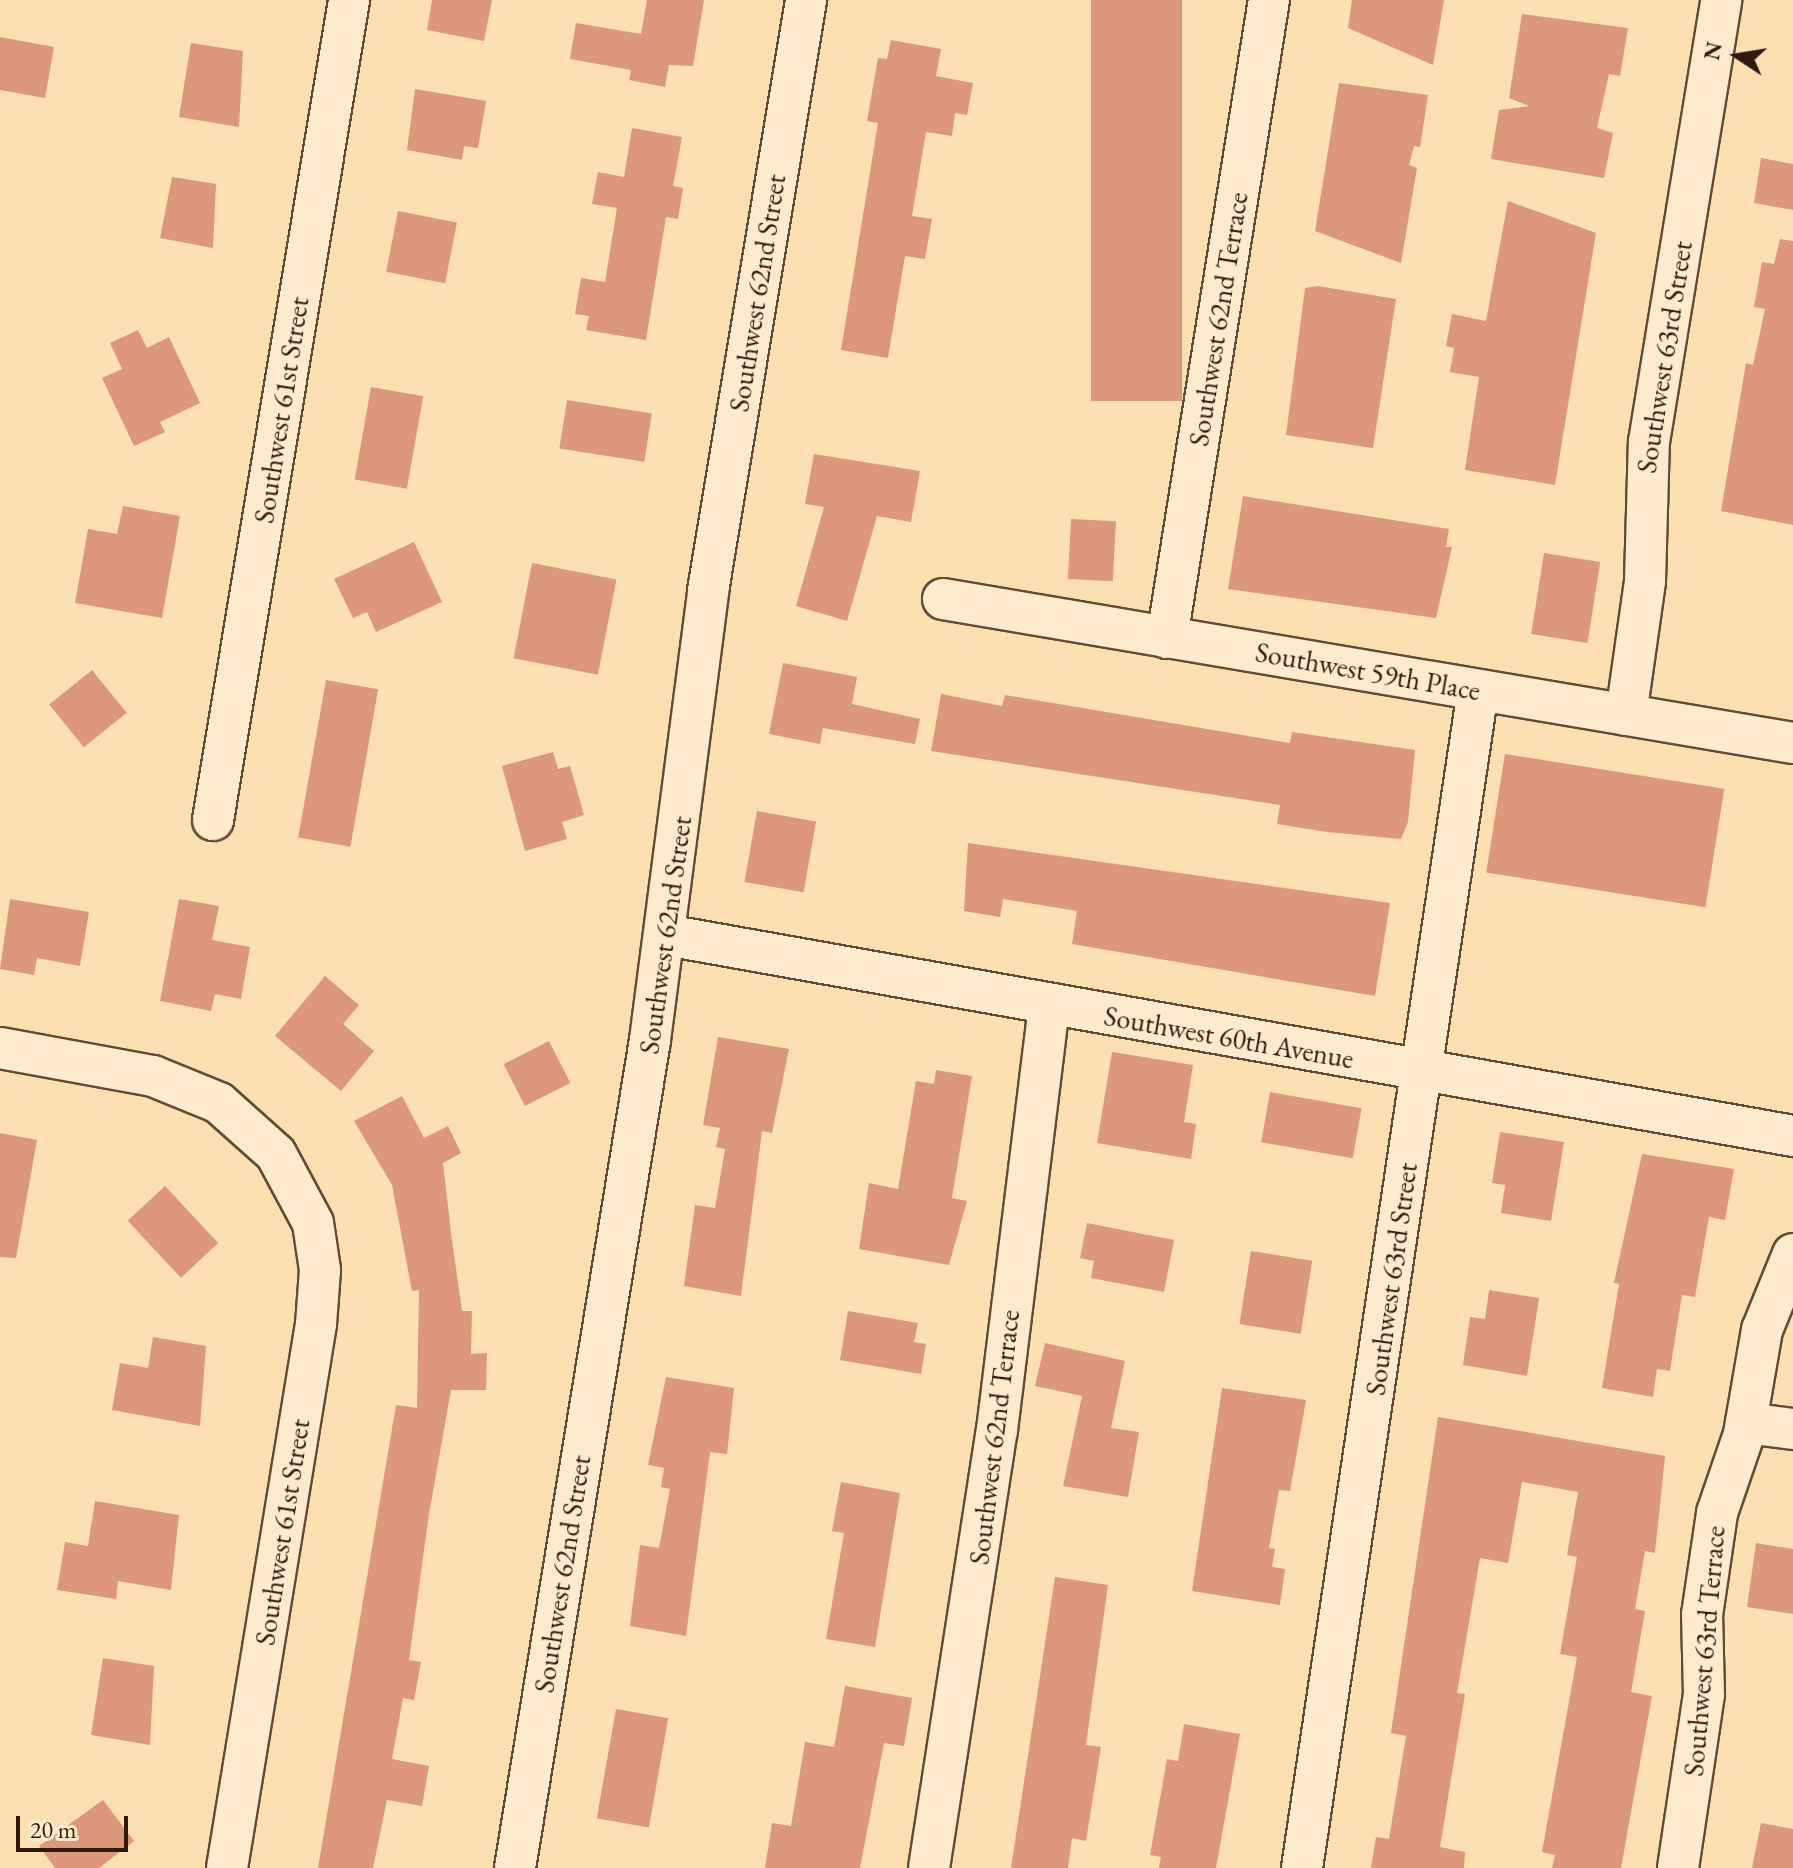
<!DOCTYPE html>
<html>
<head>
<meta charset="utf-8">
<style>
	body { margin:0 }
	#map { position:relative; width:1793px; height:1868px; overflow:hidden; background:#fde0b2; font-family:"EB Garamond",serif }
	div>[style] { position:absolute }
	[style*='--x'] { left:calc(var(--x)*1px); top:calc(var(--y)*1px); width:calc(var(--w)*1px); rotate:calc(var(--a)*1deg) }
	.building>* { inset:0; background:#dc977c; transform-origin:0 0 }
	.roads { filter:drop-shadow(2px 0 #634c36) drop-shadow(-2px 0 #634c36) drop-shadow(0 2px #634c36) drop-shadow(0 -2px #634c36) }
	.minor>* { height:40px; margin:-20px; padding:0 20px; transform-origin:20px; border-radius:20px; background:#feebcd }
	span { translate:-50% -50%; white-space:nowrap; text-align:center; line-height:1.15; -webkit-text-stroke:6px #feebcd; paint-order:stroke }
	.street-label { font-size:28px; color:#301a0d }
	.north { position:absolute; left:1697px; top:16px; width:80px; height:80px; -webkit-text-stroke:6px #feebcd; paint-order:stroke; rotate:282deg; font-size:22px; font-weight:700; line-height:32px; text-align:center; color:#301a0d }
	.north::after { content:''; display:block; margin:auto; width:28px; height:36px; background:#301a0d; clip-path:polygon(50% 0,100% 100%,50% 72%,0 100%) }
	.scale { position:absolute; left:16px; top:1816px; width:112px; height:36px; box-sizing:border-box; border:4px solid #301a0d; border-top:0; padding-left:10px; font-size:24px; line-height:28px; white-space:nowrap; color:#301a0d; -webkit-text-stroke:6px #feebcd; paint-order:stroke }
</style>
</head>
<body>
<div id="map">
	<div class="building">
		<div style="clip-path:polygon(432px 0,492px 0,484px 41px,427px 30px)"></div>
		<div style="clip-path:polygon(647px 0,704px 0,693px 66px,669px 65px,665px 87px,629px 80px,631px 70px,570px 59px,576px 23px,641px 34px)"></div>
		<div style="left:1091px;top:0;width:91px;height:401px"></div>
		<div style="clip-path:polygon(1352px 0,1444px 0,1433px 65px,1348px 28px)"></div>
		<div style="clip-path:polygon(1522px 14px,1628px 28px,1620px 76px,1609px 74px,1597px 128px,1613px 133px,1604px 178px,1491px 159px,1499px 110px,1529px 106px,1509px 98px)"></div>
		<div style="clip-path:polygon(0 37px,54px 47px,45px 98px,0 90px)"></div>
		<div style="clip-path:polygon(891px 40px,941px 49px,936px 76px,973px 83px,967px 115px,955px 113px,952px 136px,926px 132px,912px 216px,932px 219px,925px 259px,905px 256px,888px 358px,841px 350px,878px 123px,867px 121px,878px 58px,887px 59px)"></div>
		<div style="clip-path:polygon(191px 43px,243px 51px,239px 127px,179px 117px)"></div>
		<div style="clip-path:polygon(1339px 83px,1428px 95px,1420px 147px,1414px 146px,1409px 165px,1417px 168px,1401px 263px,1315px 231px)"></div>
		<div style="clip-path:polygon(415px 89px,486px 101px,478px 148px,464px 146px,462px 160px,407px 150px)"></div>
		<div style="clip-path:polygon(632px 128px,682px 137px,673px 186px,683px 188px,678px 219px,666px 217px,646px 340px,586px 330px,589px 316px,575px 314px,581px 278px,605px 282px,617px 208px,592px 204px,598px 172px,624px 177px)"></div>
		<div style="clip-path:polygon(1761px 158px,1793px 164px,1793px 210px,1754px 203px)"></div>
		<div style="clip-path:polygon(172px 177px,216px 184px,213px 248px,160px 238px)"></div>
		<div style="clip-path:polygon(1508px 201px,1596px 233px,1555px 485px,1465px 470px,1479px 377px,1450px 372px,1454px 348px,1446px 346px,1452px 314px,1486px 321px)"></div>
		<div style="left:398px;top:211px;width:60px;height:62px;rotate:11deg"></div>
		<div style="clip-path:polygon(1780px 239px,1793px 241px,1793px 525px,1721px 511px,1746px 363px,1753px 365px,1765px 309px,1754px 307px,1762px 262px,1774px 264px)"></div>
		<div style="clip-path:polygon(1318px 286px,1396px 299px,1373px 448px,1286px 435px,1305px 288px)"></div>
		<div style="clip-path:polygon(138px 330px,147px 348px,169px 337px,200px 403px,160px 422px,165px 432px,134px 446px,102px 378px,122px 369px,110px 343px)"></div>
		<div style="left:371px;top:387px;width:53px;height:94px;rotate:10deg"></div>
		<div style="left:567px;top:400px;width:86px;height:49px;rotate:9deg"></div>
		<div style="clip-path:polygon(814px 454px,920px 471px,911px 522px,877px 516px,847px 621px,796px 606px,824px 507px,805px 504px)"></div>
		<div style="clip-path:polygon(1243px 496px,1449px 529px,1446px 547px,1452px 547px,1436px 618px,1228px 589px)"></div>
		<div style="clip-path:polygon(123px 506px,180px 516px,162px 618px,75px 603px,88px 529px,117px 534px)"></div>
		<div style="left:1071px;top:519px;width:45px;height:60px;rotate:3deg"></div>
		<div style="clip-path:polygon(414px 542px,442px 602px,376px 632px,367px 612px,353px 618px,334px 579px)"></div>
		<div style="left:1544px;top:553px;width:57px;height:82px;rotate:9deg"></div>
		<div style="left:532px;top:563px;width:86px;height:97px;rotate:11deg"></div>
		<div style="clip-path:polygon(783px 663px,857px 677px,852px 704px,920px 719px,915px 744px,823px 728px,820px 744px,769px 734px)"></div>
		<div style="left:92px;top:670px;width:55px;height:55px;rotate:51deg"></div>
		<div style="left:326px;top:680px;width:53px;height:160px;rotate:10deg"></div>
		<div style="clip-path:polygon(941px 694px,1002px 706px,1005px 695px,1290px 743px,1292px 732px,1415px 750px,1408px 822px,1401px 839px,1327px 832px,1277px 824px,1280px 805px,931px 751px)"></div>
		<div style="clip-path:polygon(553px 752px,558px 769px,570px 766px,584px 815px,562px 822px,567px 839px,525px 851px,502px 766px)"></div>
		<div style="left:1505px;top:754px;width:222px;height:120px;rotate:9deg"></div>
		<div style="left:757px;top:811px;width:60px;height:72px;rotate:10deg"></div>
		<div style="clip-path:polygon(968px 843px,1390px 903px,1375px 996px,1072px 944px,1077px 911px,1003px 899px,1000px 917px,964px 911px)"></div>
		<div style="clip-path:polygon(10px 899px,89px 912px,80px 966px,37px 958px,34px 975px,0 969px)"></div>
		<div style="clip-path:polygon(179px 899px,219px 906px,212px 940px,250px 947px,241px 999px,215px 994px,211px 1011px,160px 1001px)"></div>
		<div style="clip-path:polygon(325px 976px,359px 1005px,343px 1024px,374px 1051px,341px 1091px,275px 1036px)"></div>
		<div style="clip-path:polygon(718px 1037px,789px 1049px,772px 1133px,762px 1131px,741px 1296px,684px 1286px,695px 1205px,715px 1208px,725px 1149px,716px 1147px,720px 1128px,703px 1125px)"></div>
		<div style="left:549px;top:1041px;width:47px;height:51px;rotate:63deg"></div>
		<div style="clip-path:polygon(1112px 1052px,1193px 1065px,1184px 1122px,1196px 1124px,1191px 1159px,1097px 1143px)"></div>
		<div style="clip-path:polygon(936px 1070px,972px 1076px,952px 1198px,967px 1201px,949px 1265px,859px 1249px,869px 1183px,898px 1189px,916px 1081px,934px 1084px)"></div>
		<div style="left:1270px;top:1092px;width:93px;height:51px;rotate:10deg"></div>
		<div style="clip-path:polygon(402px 1096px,424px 1138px,448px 1126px,461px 1153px,443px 1163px,451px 1233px,462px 1311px,472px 1311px,471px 1354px,487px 1353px,486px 1390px,451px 1390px,429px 1514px,409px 1660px,421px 1662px,414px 1700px,403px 1698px,392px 1759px,429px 1766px,422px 1806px,387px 1800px,373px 1868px,318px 1868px,396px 1405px,417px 1408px,419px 1290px,412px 1291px,392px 1185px,354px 1121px)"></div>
		<div style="clip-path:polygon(1500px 1132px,1564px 1142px,1551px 1221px,1501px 1213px,1505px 1185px,1492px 1183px)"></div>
		<div style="clip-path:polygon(0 1133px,37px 1140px,16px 1258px,0 1257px)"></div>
		<div style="clip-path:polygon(1642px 1154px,1734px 1169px,1725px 1220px,1709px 1217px,1695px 1297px,1682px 1295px,1670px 1371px,1657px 1369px,1653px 1397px,1602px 1388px,1619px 1284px,1614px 1283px)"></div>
		<div style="left:165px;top:1186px;width:78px;height:51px;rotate:47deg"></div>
		<div style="clip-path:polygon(1087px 1223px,1174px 1240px,1164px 1292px,1091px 1278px,1094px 1261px,1080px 1258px)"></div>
		<div style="left:1251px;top:1251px;width:62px;height:74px;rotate:9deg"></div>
		<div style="clip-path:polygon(1489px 1290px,1539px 1298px,1527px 1376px,1463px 1365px,1470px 1317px,1485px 1319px)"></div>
		<div style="clip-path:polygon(848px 1311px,918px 1323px,914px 1342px,926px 1344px,921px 1374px,840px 1360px)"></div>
		<div style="clip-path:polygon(153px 1337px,206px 1346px,200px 1426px,112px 1410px,120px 1363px,148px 1368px)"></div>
		<div style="clip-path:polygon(1045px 1343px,1125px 1361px,1111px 1428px,1139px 1432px,1128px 1497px,1063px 1486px,1082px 1396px,1035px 1386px)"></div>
		<div style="clip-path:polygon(666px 1377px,734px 1388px,727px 1454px,710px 1452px,686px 1636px,630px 1626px,640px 1545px,659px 1548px,670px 1489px,661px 1487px,664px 1468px,648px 1465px)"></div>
		<div style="clip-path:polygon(1222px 1388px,1306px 1400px,1290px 1491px,1279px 1490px,1269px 1548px,1275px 1549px,1272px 1567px,1285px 1569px,1280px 1605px,1192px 1591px)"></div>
		<div style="clip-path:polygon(1438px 1417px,1665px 1456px,1655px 1553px,1645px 1551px,1635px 1609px,1645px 1611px,1631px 1692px,1652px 1696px,1621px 1868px,1552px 1868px,1555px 1855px,1542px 1852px,1577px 1657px,1560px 1654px,1577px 1557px,1567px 1555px,1578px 1492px,1522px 1482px,1508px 1563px,1480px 1558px,1457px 1693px,1465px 1694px,1440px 1847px,1465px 1852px,1464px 1868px,1371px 1868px,1376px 1837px,1389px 1839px,1406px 1736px,1391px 1733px)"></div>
		<div style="clip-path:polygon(841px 1482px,900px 1493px,875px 1647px,826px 1639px,844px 1533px,832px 1531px)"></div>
		<div style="clip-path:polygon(95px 1501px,179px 1515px,171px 1590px,118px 1581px,116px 1599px,57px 1590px,65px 1542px,88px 1546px)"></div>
		<div style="clip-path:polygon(1756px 1543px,1793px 1549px,1793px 1614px,1747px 1607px)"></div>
		<div style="clip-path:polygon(1055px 1577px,1108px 1585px,1086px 1745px,1101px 1747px,1086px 1841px,1072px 1838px,1068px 1868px,1011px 1868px)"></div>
		<div style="clip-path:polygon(103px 1658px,154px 1666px,150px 1745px,91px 1735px)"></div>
		<div style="clip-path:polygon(845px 1686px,912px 1698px,904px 1746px,884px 1743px,860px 1868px,765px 1868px,772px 1823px,791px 1826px,805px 1742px,834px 1747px)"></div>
		<div style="left:616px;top:1709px;width:53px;height:111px;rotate:10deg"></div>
		<div style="clip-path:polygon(1184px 1724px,1240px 1734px,1216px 1868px,1159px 1868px,1161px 1857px,1150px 1855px,1167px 1759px,1178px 1761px)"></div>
		<div style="clip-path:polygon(103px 1800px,134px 1841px,99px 1868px,55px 1868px,39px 1846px)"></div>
		<div style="clip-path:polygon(1761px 1823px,1793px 1829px,1793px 1868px,1752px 1868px)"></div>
	</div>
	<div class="roads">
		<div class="minor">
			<div style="--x:943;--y:599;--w:862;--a:9.62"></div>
			<div style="--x:1167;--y:638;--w:646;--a:-80.92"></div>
			<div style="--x:1626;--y:715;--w:135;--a:-81.9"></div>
			<div style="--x:1645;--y:581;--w:139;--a:-88.4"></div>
			<div style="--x:1649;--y:442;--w:448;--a:-80.7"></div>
			<div style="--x:213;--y:820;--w:831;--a:-80.58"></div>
			<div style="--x:666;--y:935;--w:1145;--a:10.11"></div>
			<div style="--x:0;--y:1048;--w:156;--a:10.4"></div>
			<div style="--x:153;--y:1076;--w:71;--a:22.2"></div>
			<div style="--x:219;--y:1103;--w:76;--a:41.8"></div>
			<div style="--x:276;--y:1154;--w:78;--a:61.8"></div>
			<div style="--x:313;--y:1223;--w:48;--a:81.5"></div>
			<div style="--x:320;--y:1270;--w:54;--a:94.2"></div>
			<div style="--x:316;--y:1324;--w:551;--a:99.29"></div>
			<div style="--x:1746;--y:1423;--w:47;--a:7.3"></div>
			<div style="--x:515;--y:1868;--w:839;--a:-80.74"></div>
			<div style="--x:650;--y:1040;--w:453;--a:-82.6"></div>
			<div style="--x:708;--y:591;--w:599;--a:-80.58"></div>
			<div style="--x:929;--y:1868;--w:443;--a:-81.2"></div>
			<div style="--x:997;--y:1430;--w:429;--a:-83"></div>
			<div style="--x:1302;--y:1868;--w:1191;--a:-81.5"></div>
			<div style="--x:1678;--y:1868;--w:175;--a:-81.5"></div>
			<div style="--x:1704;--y:1695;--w:80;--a:-91.4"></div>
			<div style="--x:1702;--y:1615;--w:103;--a:-81.6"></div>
			<div style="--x:1717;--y:1513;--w:83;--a:-71.1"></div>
			<div style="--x:1744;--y:1434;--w:106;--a:-80.2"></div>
			<div style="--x:1762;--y:1330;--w:82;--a:-67.8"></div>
		</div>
	</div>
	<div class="street-label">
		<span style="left:757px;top:293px;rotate:-81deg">Southwest 62nd Street</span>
		<span style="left:1218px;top:319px;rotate:-81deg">Southwest 62nd Terrace</span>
		<span style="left:1664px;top:357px;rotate:-81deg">Southwest 63rd Street</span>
		<span style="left:281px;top:410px;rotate:-81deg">Southwest 61st Street</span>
		<span style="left:1368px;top:671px;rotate:10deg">Southwest 59th Place</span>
		<span style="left:665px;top:935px;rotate:-82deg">Southwest 62nd Street</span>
		<span style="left:1229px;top:1037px;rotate:10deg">Southwest 60th Avenue</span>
		<span style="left:1391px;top:1279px;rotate:-82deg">Southwest 63rd Street</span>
		<span style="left:994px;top:1437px;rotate:-83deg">Southwest 62nd Terrace</span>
		<span style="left:282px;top:1532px;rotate:-81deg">Southwest 61st Street</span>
		<span style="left:562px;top:1574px;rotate:-81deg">Southwest 62nd Street</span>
		<span style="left:1704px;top:1651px;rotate:-85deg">Southwest 63rd Terrace</span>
	</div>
	<div class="north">N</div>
	<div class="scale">20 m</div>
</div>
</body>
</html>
